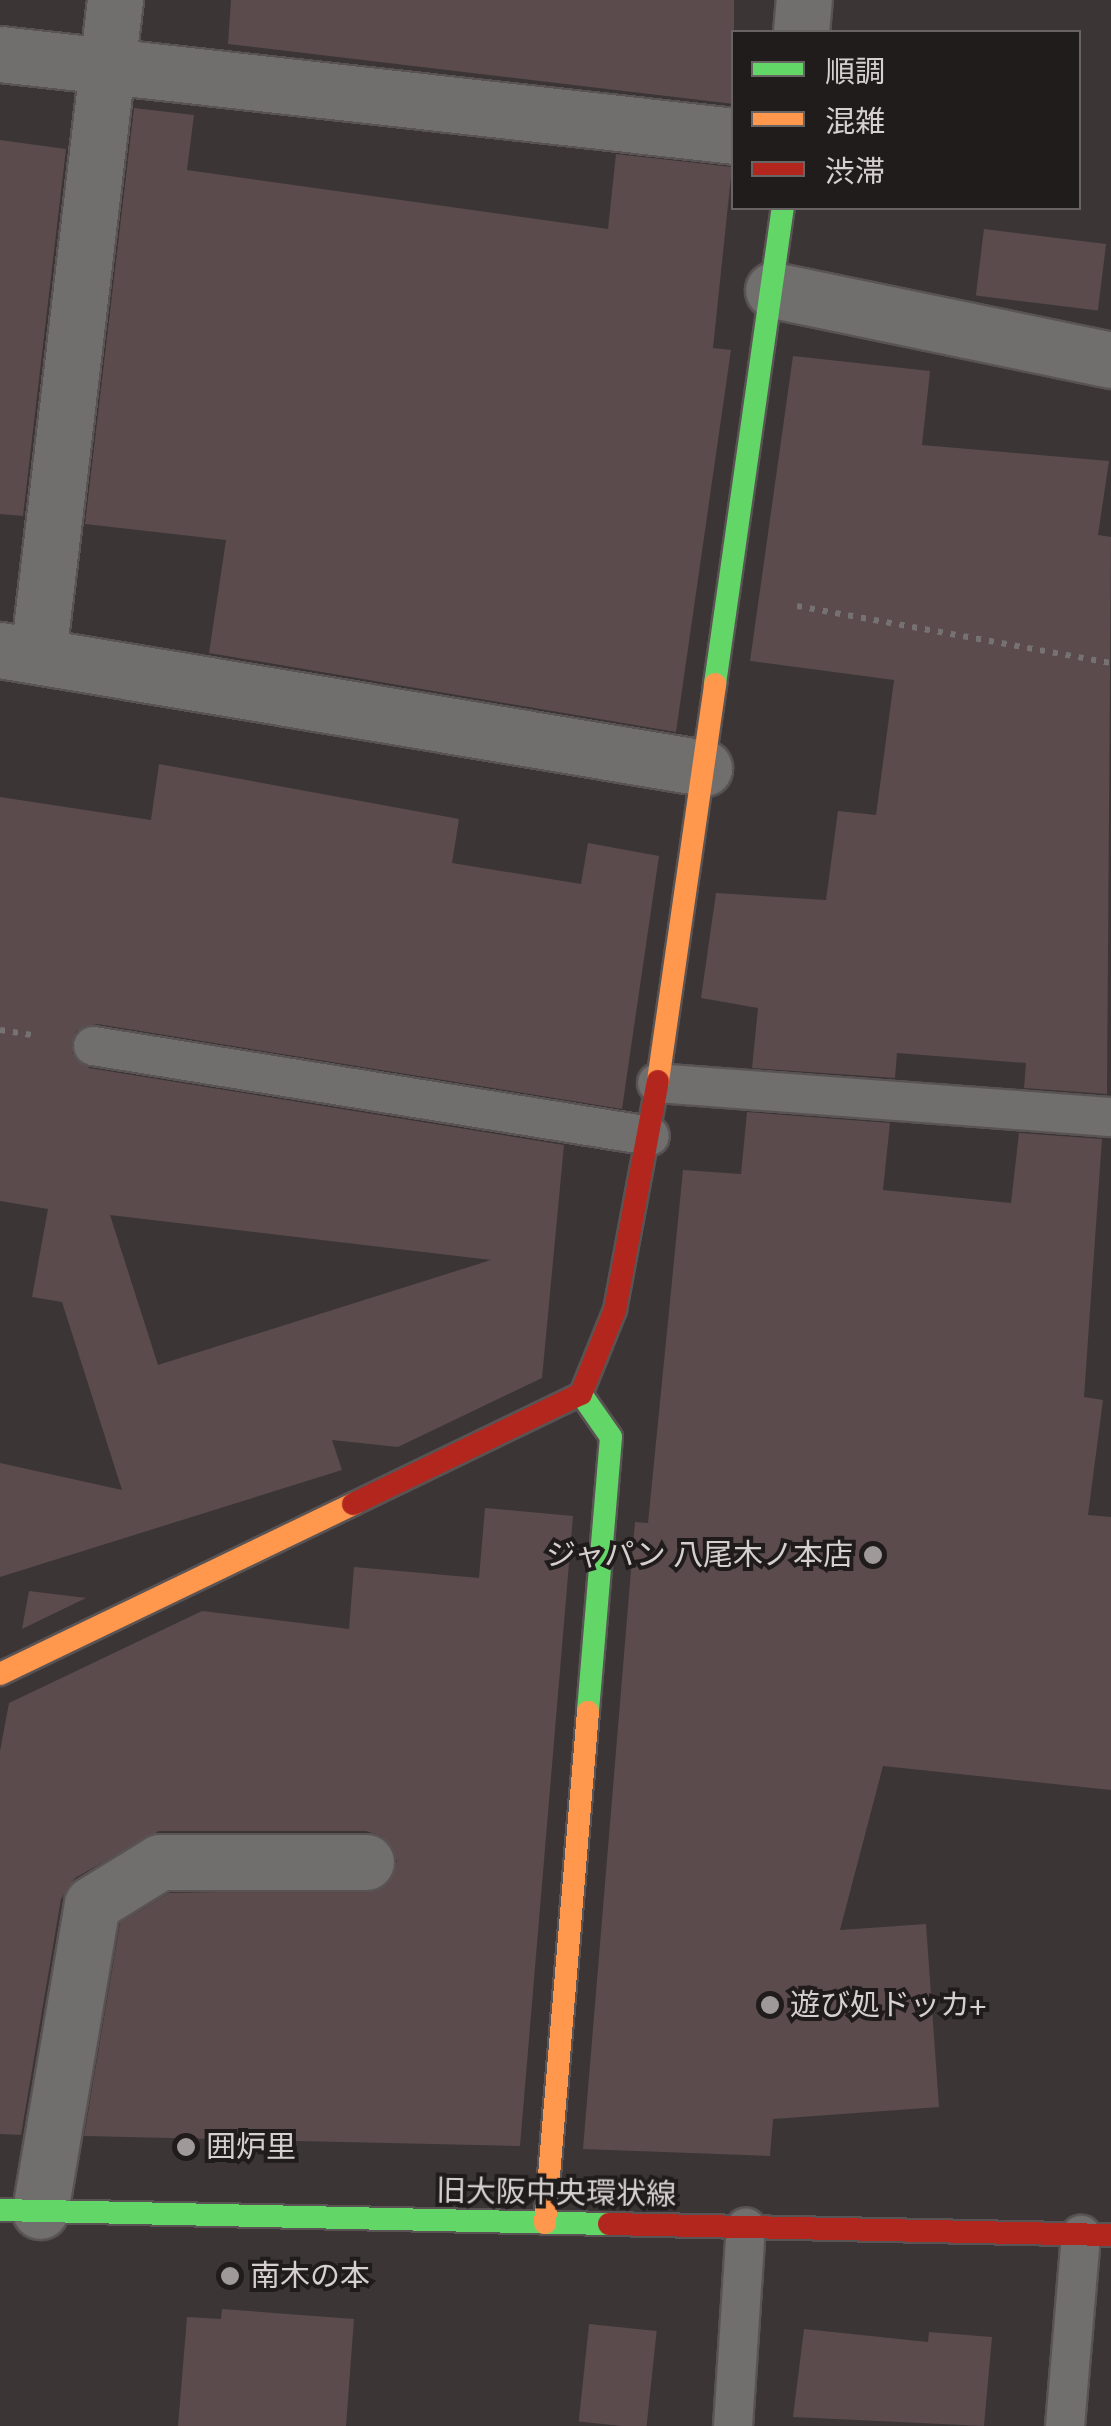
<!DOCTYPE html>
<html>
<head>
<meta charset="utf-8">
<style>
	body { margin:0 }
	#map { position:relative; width:1111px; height:2426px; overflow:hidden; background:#3b3536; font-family:Karla,"Noto Sans JP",sans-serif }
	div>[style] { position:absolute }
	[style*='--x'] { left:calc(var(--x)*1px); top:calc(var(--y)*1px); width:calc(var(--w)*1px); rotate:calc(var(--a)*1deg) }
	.building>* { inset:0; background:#5b4b4d; transform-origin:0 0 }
	.path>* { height:6px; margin-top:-3px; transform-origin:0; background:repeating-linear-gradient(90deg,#767272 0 5px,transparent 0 13px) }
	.roads { filter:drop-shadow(2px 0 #595354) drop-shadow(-2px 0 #595354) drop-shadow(0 2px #595354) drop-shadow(0 -2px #595354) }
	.lane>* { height:38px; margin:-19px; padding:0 19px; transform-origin:19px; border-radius:19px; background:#716e6e }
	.street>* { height:55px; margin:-27.5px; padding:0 27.5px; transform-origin:27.5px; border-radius:27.5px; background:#716e6e }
	.fast>* { height:22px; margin:-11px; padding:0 11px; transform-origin:11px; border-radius:11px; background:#63d668 }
	.slow>* { height:22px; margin:-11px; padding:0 11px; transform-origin:11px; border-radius:11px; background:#ff974d }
	.jam>* { height:22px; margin:-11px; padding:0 11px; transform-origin:11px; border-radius:11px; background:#b3261e }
	.dots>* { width:28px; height:28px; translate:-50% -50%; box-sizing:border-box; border:5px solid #211c1c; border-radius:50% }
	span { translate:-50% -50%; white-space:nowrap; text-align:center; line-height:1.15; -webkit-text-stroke:8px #211c1c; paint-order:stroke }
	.poi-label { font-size:30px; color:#d6cfd0 }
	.right { translate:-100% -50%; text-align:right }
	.left { translate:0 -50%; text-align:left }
	.street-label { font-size:30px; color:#d6cfd0 }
	.legend { position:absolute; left:731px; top:30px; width:350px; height:180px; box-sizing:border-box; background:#211c1c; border:2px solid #696464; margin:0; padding:12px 18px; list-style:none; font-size:30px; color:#d6cfd0 }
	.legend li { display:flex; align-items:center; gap:20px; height:50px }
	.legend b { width:50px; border:2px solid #696464 }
</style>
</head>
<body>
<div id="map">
	<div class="building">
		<div style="clip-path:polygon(231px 0,734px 0,734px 104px,228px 44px)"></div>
		<div style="clip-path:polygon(134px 108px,194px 115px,187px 170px,608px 229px,616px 154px,732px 167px,713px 348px,731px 350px,676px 732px,209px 653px,226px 540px,85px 524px)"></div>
		<div style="clip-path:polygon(0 140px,66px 149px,23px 516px,0 514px)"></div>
		<div style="left:984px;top:229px;width:123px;height:67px;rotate:7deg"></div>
		<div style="clip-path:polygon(793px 356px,930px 371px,922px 445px,1109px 461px,1098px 535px,1111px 537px,1107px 1094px,1024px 1088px,1026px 1063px,897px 1053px,895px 1078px,752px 1068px,758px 1008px,701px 998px,716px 893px,826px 900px,838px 811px,876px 815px,894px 680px,750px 661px)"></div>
		<div style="clip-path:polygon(evenodd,159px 764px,459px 819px,452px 863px,581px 884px,588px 843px,659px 856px,622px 1109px,97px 1024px,76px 1031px,72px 1053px,89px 1068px,564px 1145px,542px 1378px,398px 1447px,332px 1440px,342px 1470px,0 1577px,0 1463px,122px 1490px,62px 1302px,32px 1297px,48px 1209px,0 1201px,0 797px,151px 820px,159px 764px,110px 1215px,491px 1260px,158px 1365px,110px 1215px)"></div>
		<div style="clip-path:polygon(747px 1112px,890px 1123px,883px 1190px,1011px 1203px,1019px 1133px,1102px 1139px,1084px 1397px,1103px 1400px,1088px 1515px,1111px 1517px,1111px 1790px,883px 1766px,840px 1930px,926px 1924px,939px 2107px,773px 2119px,770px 2156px,583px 2149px,635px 1522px,648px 1523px,683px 1170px,741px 1174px)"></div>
		<div style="clip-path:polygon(485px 1508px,573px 1516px,520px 2146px,84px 2136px,120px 1923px,169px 1893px,381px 1889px,397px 1861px,382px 1836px,366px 1831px,159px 1831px,75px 1878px,61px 1899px,21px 2135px,0 2134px,0 1751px,9px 1703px,202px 1611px,349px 1629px,354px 1567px,479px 1578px)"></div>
		<div style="clip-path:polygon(29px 1591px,86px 1598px,22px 1629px)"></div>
		<div style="clip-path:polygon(222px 2309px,354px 2319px,346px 2426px,178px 2426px,187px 2317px,221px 2319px)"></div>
		<div style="left:589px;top:2324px;width:68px;height:98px;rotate:6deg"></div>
		<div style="clip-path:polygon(804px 2329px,928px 2342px,929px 2332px,992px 2337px,984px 2426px,793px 2417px)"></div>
	</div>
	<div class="path">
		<div style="--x:797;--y:606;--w:319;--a:10.3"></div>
		<div style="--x:0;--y:1030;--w:37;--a:9"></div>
	</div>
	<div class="roads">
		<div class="lane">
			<div style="--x:93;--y:1046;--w:564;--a:9.18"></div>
			<div style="--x:657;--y:1083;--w:455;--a:4.3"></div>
			<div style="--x:733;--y:2426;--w:199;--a:-86.3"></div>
			<div style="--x:1065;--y:2426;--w:192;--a:-85.2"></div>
		</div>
		<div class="street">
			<div style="--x:801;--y:32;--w:32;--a:-85"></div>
			<div style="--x:0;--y:54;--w:739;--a:6.37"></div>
			<div style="--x:773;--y:290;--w:345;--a:11.7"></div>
			<div style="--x:0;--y:650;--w:714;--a:9.52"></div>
			<div style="--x:38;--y:655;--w:660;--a:-83.3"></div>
			<div style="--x:40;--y:2211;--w:311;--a:-80.4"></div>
			<div style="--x:92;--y:1904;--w:80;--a:-31.7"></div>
			<div style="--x:160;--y:1862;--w:206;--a:0"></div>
		</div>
		<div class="fast">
			<div style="--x:715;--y:684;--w:481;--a:-81.9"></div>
			<div style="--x:581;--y:1394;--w:52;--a:55.1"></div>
			<div style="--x:611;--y:1437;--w:276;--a:94.8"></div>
			<div style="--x:0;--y:2210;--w:609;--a:1.32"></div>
		</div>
		<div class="slow">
			<div style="--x:658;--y:1081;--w:401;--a:-81.8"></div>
			<div style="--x:0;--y:1674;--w:392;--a:-25.7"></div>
			<div style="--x:545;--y:2223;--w:513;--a:-85.19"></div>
		</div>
		<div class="jam">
			<div style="--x:353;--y:1504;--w:253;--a:-25.8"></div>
			<div style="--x:581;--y:1394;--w:91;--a:-68"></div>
			<div style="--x:615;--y:1310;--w:233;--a:-79.4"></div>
			<div style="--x:609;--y:2224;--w:502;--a:1.26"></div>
		</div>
	</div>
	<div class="dots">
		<div style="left:873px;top:1555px;background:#a0999a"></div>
		<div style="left:770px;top:2005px;background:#a0999a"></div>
		<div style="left:186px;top:2147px;background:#a0999a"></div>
		<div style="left:230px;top:2276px;background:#a0999a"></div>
	</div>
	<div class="poi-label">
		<span class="right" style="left:853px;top:1555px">ジャパン 八尾木ノ本店</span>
		<span class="left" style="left:790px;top:2005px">遊び処ドッカ+</span>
		<span class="left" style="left:206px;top:2147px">囲炉里</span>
		<span class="left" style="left:250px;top:2276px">南木の本</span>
	</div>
	<div class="street-label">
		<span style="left:556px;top:2193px;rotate:1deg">旧大阪中央環状線</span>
	</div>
	<ul class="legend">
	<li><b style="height:12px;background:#63d668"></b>順調</li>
	<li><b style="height:12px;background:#ff974d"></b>混雑</li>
	<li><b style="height:12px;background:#b3261e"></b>渋滞</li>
	</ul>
</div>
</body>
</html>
